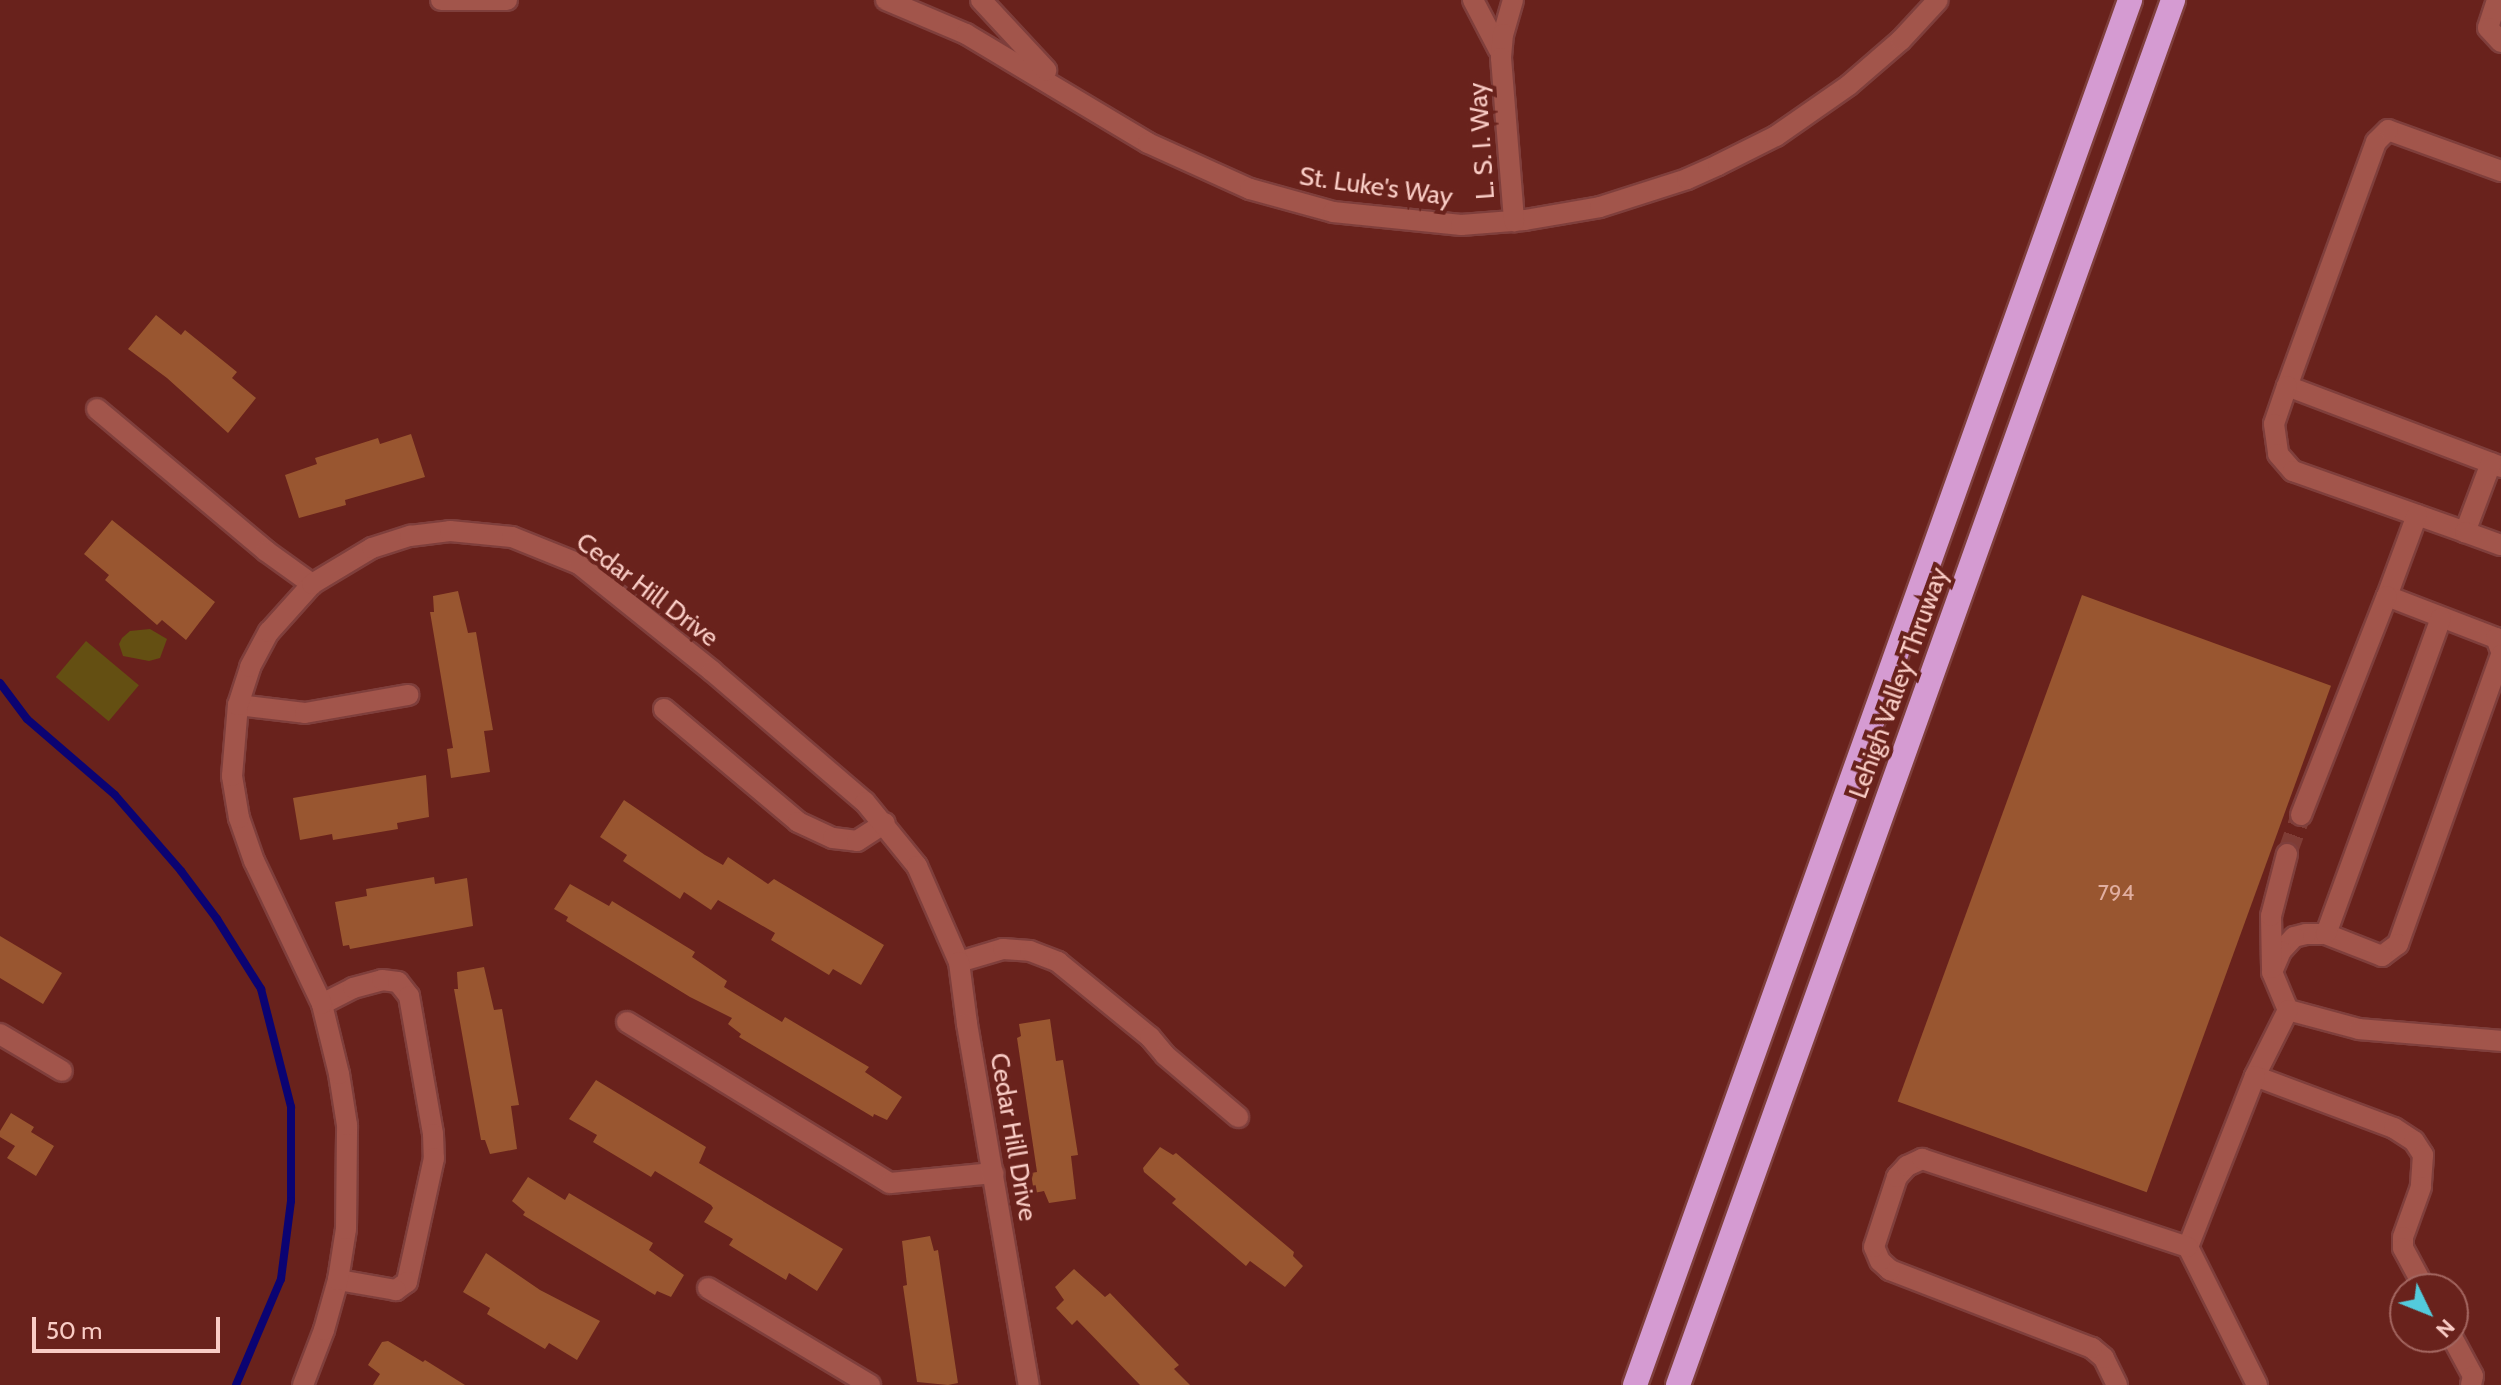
<!DOCTYPE html>
<html>
<head>
<meta charset="utf-8">
<style>
	body { margin:0 }
	#map { position:relative; width:2501px; height:1385px; overflow:hidden; background:#69221c; font-family:Cabin,sans-serif }
	div>[style] { position:absolute }
	[style*='--x'] { left:calc(var(--x)*1px); top:calc(var(--y)*1px); width:calc(var(--w)*1px); rotate:calc(var(--a)*1deg) }
	.green>* { inset:0; background:#644f12; transform-origin:0 0 }
	.stream>* { height:8px; margin:-4px; padding:0 4px; transform-origin:4px; border-radius:4px; background:#0b0372 }
	.building>* { inset:0; background:#995630; transform-origin:0 0 }
	.minor-tunnel>* { height:20px; margin-top:-10px; transform-origin:0; background:repeating-linear-gradient(90deg,#7f3c35 0 20px,transparent 0 30px) }
	.roads { filter:drop-shadow(2px 0 #7f3f3c) drop-shadow(-2px 0 #7f3f3c) drop-shadow(0 2px #7f3f3c) drop-shadow(0 -2px #7f3f3c) }
	.minor>* { height:20px; margin:-10px; padding:0 10px; transform-origin:10px; border-radius:10px; background:#a2554b }
	.highway>* { height:24px; margin:-12px; padding:0 12px; transform-origin:12px; border-radius:12px; background:#d59bd2 }
	span { translate:-50% -50%; white-space:nowrap; text-align:center; line-height:1.15; -webkit-text-stroke:8px #69221c; paint-order:stroke }
	.number-label { font-size:22px; color:#e1aea0 }
	.number-label span { -webkit-text-stroke-width:0 }
	.street-label { font-size:26px; color:#f9ccc5 }
	.north { position:absolute; left:2389px; top:1273px; width:80px; height:80px; box-sizing:border-box; background:#69221c; border:2px solid #a36660; border-radius:50%; rotate:133deg; font-size:22px; font-weight:700; line-height:32px; text-align:center; color:#f9ccc5 }
	.north::after { content:''; display:block; margin:auto; width:28px; height:36px; background:#53cbdc; clip-path:polygon(50% 0,100% 100%,50% 72%,0 100%) }
	.scale { position:absolute; left:32px; top:1317px; width:188px; height:36px; box-sizing:border-box; border:4px solid #f9ccc5; border-top:0; padding-left:10px; font-size:24px; line-height:28px; white-space:nowrap; color:#f9ccc5; -webkit-text-stroke:6px #69221c; paint-order:stroke }
</style>
</head>
<body>
<div id="map">
	<div class="green">
		<div style="clip-path:polygon(150px 629px,167px 639px,160px 658px,149px 661px,123px 656px,119px 644px,122px 638px,130px 631px)"></div>
		<div style="left:86px;top:641px;width:69px;height:47px;rotate:40deg"></div>
	</div>
	<div class="stream">
		<div style="--x:0;--y:683;--w:45;--a:53.1"></div>
		<div style="--x:27;--y:719;--w:116;--a:40.8"></div>
		<div style="--x:115;--y:795;--w:101;--a:49"></div>
		<div style="--x:181;--y:871;--w:60;--a:53.1"></div>
		<div style="--x:217;--y:919;--w:83;--a:57.8"></div>
		<div style="--x:261;--y:989;--w:122;--a:75.7"></div>
		<div style="--x:291;--y:1107;--w:94;--a:90"></div>
		<div style="--x:291;--y:1201;--w:79;--a:97.3"></div>
		<div style="--x:281;--y:1279;--w:115;--a:113"></div>
	</div>
	<div class="building">
		<div style="clip-path:polygon(156px 315px,181px 335px,185px 330px,237px 372px,232px 378px,256px 398px,228px 433px,167px 378px,128px 349px)"></div>
		<div style="clip-path:polygon(411px 434px,425px 477px,345px 500px,346px 505px,299px 518px,285px 475px,317px 464px,315px 458px,378px 438px,380px 444px)"></div>
		<div style="clip-path:polygon(112px 520px,215px 602px,186px 640px,162px 620px,157px 625px,105px 580px,109px 575px,84px 554px)"></div>
		<div style="clip-path:polygon(458px 591px,468px 633px,476px 632px,493px 730px,484px 731px,490px 772px,451px 778px,447px 749px,453px 748px,430px 612px,434px 612px,433px 596px)"></div>
		<div style="left:2082px;top:595px;width:265px;height:539px;rotate:20deg"></div>
		<div style="clip-path:polygon(426px 775px,429px 817px,397px 823px,398px 829px,333px 840px,332px 834px,300px 840px,293px 798px)"></div>
		<div style="clip-path:polygon(624px 800px,705px 855px,723px 865px,728px 857px,768px 884px,774px 879px,884px 945px,861px 985px,833px 969px,829px 975px,771px 940px,775px 933px,718px 900px,711px 910px,684px 892px,680px 899px,623px 861px,627px 855px,600px 837px)"></div>
		<div style="clip-path:polygon(434px 877px,435px 884px,467px 878px,473px 926px,350px 949px,349px 945px,343px 946px,335px 902px,367px 896px,366px 889px)"></div>
		<div style="clip-path:polygon(570px 884px,609px 906px,612px 901px,695px 952px,692px 957px,727px 981px,724px 987px,782px 1022px,785px 1017px,869px 1067px,865px 1072px,902px 1097px,887px 1120px,874px 1114px,873px 1117px,739px 1037px,741px 1034px,728px 1024px,732px 1018px,690px 997px,566px 921px,568px 917px,554px 909px)"></div>
		<div style="clip-path:polygon(0 936px,62px 973px,43px 1004px,0 978px)"></div>
		<div style="clip-path:polygon(484px 967px,494px 1010px,502px 1009px,519px 1105px,511px 1106px,517px 1149px,490px 1154px,485px 1140px,481px 1140px,454px 989px,458px 989px,457px 972px)"></div>
		<div style="clip-path:polygon(1050px 1019px,1056px 1061px,1063px 1060px,1078px 1155px,1071px 1156px,1076px 1199px,1049px 1203px,1044px 1191px,1034px 1193px,1031px 1173px,1037px 1172px,1017px 1038px,1021px 1036px,1019px 1024px)"></div>
		<div style="clip-path:polygon(596px 1080px,706px 1147px,699px 1163px,843px 1249px,817px 1291px,789px 1273px,786px 1280px,729px 1245px,733px 1239px,704px 1222px,713px 1208px,711px 1205px,655px 1171px,651px 1177px,593px 1142px,597px 1135px,569px 1119px)"></div>
		<div style="clip-path:polygon(11px 1113px,34px 1127px,31px 1132px,54px 1146px,36px 1176px,7px 1158px,15px 1146px,0 1137px,0 1131px)"></div>
		<div style="clip-path:polygon(1160px 1147px,1173px 1155px,1176px 1153px,1294px 1252px,1293px 1256px,1303px 1266px,1285px 1287px,1250px 1261px,1246px 1266px,1172px 1203px,1176px 1199px,1144px 1172px,1143px 1168px)"></div>
		<div style="clip-path:polygon(528px 1177px,565px 1200px,569px 1193px,653px 1243px,649px 1250px,684px 1275px,671px 1297px,657px 1291px,655px 1295px,523px 1215px,525px 1212px,512px 1201px)"></div>
		<div style="clip-path:polygon(930px 1236px,934px 1251px,938px 1250px,958px 1383px,948px 1385px,917px 1382px,903px 1286px,907px 1285px,902px 1241px)"></div>
		<div style="clip-path:polygon(486px 1253px,540px 1290px,600px 1321px,577px 1360px,549px 1343px,545px 1349px,487px 1314px,490px 1308px,463px 1292px)"></div>
		<div style="clip-path:polygon(1074px 1269px,1105px 1297px,1110px 1293px,1179px 1365px,1174px 1369px,1190px 1385px,1140px 1385px,1077px 1320px,1072px 1325px,1056px 1308px,1064px 1300px,1055px 1287px)"></div>
		<div style="clip-path:polygon(388px 1341px,423px 1362px,425px 1360px,465px 1385px,373px 1385px,380px 1374px,368px 1365px,382px 1342px)"></div>
	</div>
	<div class="minor-tunnel">
		<div style="--x:2287;--y:854;--w:41;--a:-70.3"></div>
	</div>
	<div class="roads">
		<div class="minor">
			<div style="--x:441;--y:0;--w:66;--a:0"></div>
			<div style="--x:886;--y:0;--w:87;--a:23"></div>
			<div style="--x:966;--y:34;--w:212;--a:30.9"></div>
			<div style="--x:1148;--y:143;--w:112;--a:24.3"></div>
			<div style="--x:1250;--y:189;--w:86;--a:15.5"></div>
			<div style="--x:1333;--y:212;--w:129;--a:5.8"></div>
			<div style="--x:1461;--y:225;--w:64;--a:-4.5"></div>
			<div style="--x:1525;--y:220;--w:76;--a:-9.8"></div>
			<div style="--x:1600;--y:207;--w:91;--a:-17.8"></div>
			<div style="--x:1687;--y:179;--w:34;--a:-24"></div>
			<div style="--x:1718;--y:165;--w:65;--a:-26.6"></div>
			<div style="--x:1776;--y:136;--w:89;--a:-34.9"></div>
			<div style="--x:1849;--y:85;--w:69;--a:-40.9"></div>
			<div style="--x:1901;--y:40;--w:54;--a:-47.2"></div>
			<div style="--x:981;--y:0;--w:96;--a:47.1"></div>
			<div style="--x:1473;--y:0;--w:56;--a:62.5"></div>
			<div style="--x:1513;--y:0;--w:35;--a:106"></div>
			<div style="--x:1503;--y:34;--w:24;--a:95"></div>
			<div style="--x:1501;--y:58;--w:164;--a:85.4"></div>
			<div style="--x:2497;--y:0;--w:29;--a:108"></div>
			<div style="--x:2488;--y:28;--w:19;--a:47"></div>
			<div style="--x:2501;--y:171;--w:120;--a:-160.1"></div>
			<div style="--x:2388;--y:130;--w:17;--a:135"></div>
			<div style="--x:2376;--y:142;--w:260;--a:110"></div>
			<div style="--x:2287;--y:386;--w:229;--a:20.7"></div>
			<div style="--x:2287;--y:386;--w:40;--a:108.9"></div>
			<div style="--x:2274;--y:424;--w:30;--a:82"></div>
			<div style="--x:2278;--y:454;--w:23;--a:49"></div>
			<div style="--x:2293;--y:471;--w:182;--a:19.5"></div>
			<div style="--x:97;--y:409;--w:221;--a:40"></div>
			<div style="--x:266;--y:551;--w:57;--a:35.7"></div>
			<div style="--x:2491;--y:463;--w:74;--a:110.6"></div>
			<div style="--x:2465;--y:532;--w:38;--a:20"></div>
			<div style="--x:2417;--y:515;--w:86;--a:110.3"></div>
			<div style="--x:2387;--y:596;--w:117;--a:21.1"></div>
			<div style="--x:2496;--y:638;--w:14;--a:69"></div>
			<div style="--x:2501;--y:655;--w:307;--a:109.6"></div>
			<div style="--x:2398;--y:944;--w:20;--a:143"></div>
			<div style="--x:2382;--y:956;--w:60;--a:-158.6"></div>
			<div style="--x:2326;--y:934;--w:20;--a:180"></div>
			<div style="--x:2306;--y:934;--w:12;--a:166"></div>
			<div style="--x:2294;--y:937;--w:19;--a:133"></div>
			<div style="--x:2281;--y:951;--w:23;--a:113"></div>
			<div style="--x:2272;--y:972;--w:41;--a:67.2"></div>
			<div style="--x:2288;--y:1010;--w:73;--a:15"></div>
			<div style="--x:2359;--y:1029;--w:143;--a:4.8"></div>
			<div style="--x:238;--y:705;--w:67;--a:6.8"></div>
			<div style="--x:305;--y:713;--w:105;--a:-9.9"></div>
			<div style="--x:664;--y:709;--w:175;--a:40.1"></div>
			<div style="--x:798;--y:822;--w:38;--a:25"></div>
			<div style="--x:833;--y:838;--w:24;--a:7"></div>
			<div style="--x:857;--y:841;--w:33;--a:-33"></div>
			<div style="--x:2301;--y:815;--w:235;--a:-68.6"></div>
			<div style="--x:2326;--y:934;--w:336;--a:-70"></div>
			<div style="--x:959;--y:962;--w:46;--a:-16.5"></div>
			<div style="--x:1003;--y:949;--w:27;--a:4"></div>
			<div style="--x:1030;--y:951;--w:30;--a:21"></div>
			<div style="--x:1058;--y:962;--w:119;--a:39.2"></div>
			<div style="--x:1150;--y:1037;--w:23;--a:50"></div>
			<div style="--x:1165;--y:1055;--w:96;--a:40.3"></div>
			<div style="--x:2272;--y:968;--w:52;--a:-91.1"></div>
			<div style="--x:2271;--y:916;--w:64;--a:-75.5"></div>
			<div style="--x:322;--y:1004;--w:35;--a:-27"></div>
			<div style="--x:353;--y:988;--w:30;--a:-15"></div>
			<div style="--x:382;--y:980;--w:16;--a:7"></div>
			<div style="--x:398;--y:982;--w:18;--a:52"></div>
			<div style="--x:409;--y:996;--w:140;--a:80.1"></div>
			<div style="--x:433;--y:1134;--w:24;--a:88"></div>
			<div style="--x:434;--y:1158;--w:127;--a:102.3"></div>
			<div style="--x:407;--y:1282;--w:14;--a:144"></div>
			<div style="--x:396;--y:1290;--w:59;--a:-170.2"></div>
			<div style="--x:2288;--y:1010;--w:74;--a:116.6"></div>
			<div style="--x:2255;--y:1076;--w:148;--a:20.5"></div>
			<div style="--x:2394;--y:1128;--w:24;--a:33"></div>
			<div style="--x:2414;--y:1141;--w:17;--a:57"></div>
			<div style="--x:2423;--y:1155;--w:32;--a:94"></div>
			<div style="--x:2421;--y:1187;--w:53;--a:109.8"></div>
			<div style="--x:2403;--y:1237;--w:11;--a:90"></div>
			<div style="--x:2403;--y:1248;--w:47;--a:61.8"></div>
			<div style="--x:627;--y:1022;--w:308;--a:31.5"></div>
			<div style="--x:890;--y:1183;--w:104;--a:-5.5"></div>
			<div style="--x:0;--y:1034;--w:72;--a:30.8"></div>
			<div style="--x:2255;--y:1076;--w:184;--a:111.4"></div>
			<div style="--x:2188;--y:1247;--w:154;--a:63.4"></div>
			<div style="--x:708;--y:1288;--w:189;--a:30.9"></div>
			<div style="--x:2452;--y:1337;--w:44;--a:61.7"></div>
			<div style="--x:2473;--y:1376;--w:9;--a:103"></div>
			<div style="--x:303;--y:1385;--w:59;--a:-69.1"></div>
			<div style="--x:324;--y:1330;--w:52;--a:-74.4"></div>
			<div style="--x:338;--y:1280;--w:52;--a:-81.1"></div>
			<div style="--x:346;--y:1229;--w:104;--a:-89.4"></div>
			<div style="--x:347;--y:1125;--w:52;--a:-98.9"></div>
			<div style="--x:339;--y:1074;--w:72;--a:-103.7"></div>
			<div style="--x:322;--y:1004;--w:158;--a:-115.4"></div>
			<div style="--x:254;--y:861;--w:46;--a:-109.2"></div>
			<div style="--x:239;--y:818;--w:43;--a:-99.5"></div>
			<div style="--x:232;--y:776;--w:71;--a:-85.2"></div>
			<div style="--x:238;--y:705;--w:40;--a:-72"></div>
			<div style="--x:250;--y:667;--w:40;--a:-62"></div>
			<div style="--x:269;--y:632;--w:64;--a:-48.1"></div>
			<div style="--x:312;--y:584;--w:70;--a:-31"></div>
			<div style="--x:372;--y:548;--w:40;--a:-18"></div>
			<div style="--x:410;--y:536;--w:40;--a:-7.1"></div>
			<div style="--x:450;--y:531;--w:62;--a:5.5"></div>
			<div style="--x:512;--y:537;--w:72;--a:21.9"></div>
			<div style="--x:579;--y:564;--w:171;--a:38.8"></div>
			<div style="--x:712;--y:671;--w:201;--a:40.6"></div>
			<div style="--x:865;--y:802;--w:82;--a:50.9"></div>
			<div style="--x:917;--y:866;--w:105;--a:66.4"></div>
			<div style="--x:959;--y:962;--w:63;--a:82.6"></div>
			<div style="--x:967;--y:1024;--w:366;--a:80.3"></div>
			<div style="--x:2117;--y:1385;--w:30;--a:-116"></div>
			<div style="--x:2104;--y:1358;--w:16;--a:-140"></div>
			<div style="--x:2092;--y:1348;--w:217;--a:-158.9"></div>
			<div style="--x:1890;--y:1270;--w:13;--a:-138"></div>
			<div style="--x:1880;--y:1261;--w:15;--a:-113"></div>
			<div style="--x:1874;--y:1247;--w:74;--a:-71.8"></div>
			<div style="--x:1897;--y:1177;--w:15;--a:-48"></div>
			<div style="--x:1907;--y:1166;--w:17;--a:-25"></div>
			<div style="--x:1922;--y:1159;--w:280;--a:18.3"></div>
		</div>
		<div class="highway">
			<div style="--x:1635;--y:1385;--w:1471;--a:-70.33"></div>
			<div style="--x:1678;--y:1385;--w:1471;--a:-70.33"></div>
		</div>
	</div>
	<div class="number-label">
		<span style="left:2116px;top:893px">794</span>
	</div>
	<div class="street-label">
		<span style="left:1482px;top:141px;rotate:-94deg">L. S. I. Way</span>
		<span style="left:1376px;top:187px;rotate:8deg">St. Luke's Way</span>
		<span style="left:647px;top:590px;rotate:37deg">Cedar Hill Drive</span>
		<span style="left:1899px;top:683px;rotate:-70deg">Lehigh Valley Thruway</span>
		<span style="left:1013px;top:1137px;rotate:80deg">Cedar Hill Drive</span>
	</div>
	<div class="north">N</div>
	<div class="scale">50 m</div>
</div>
</body>
</html>
